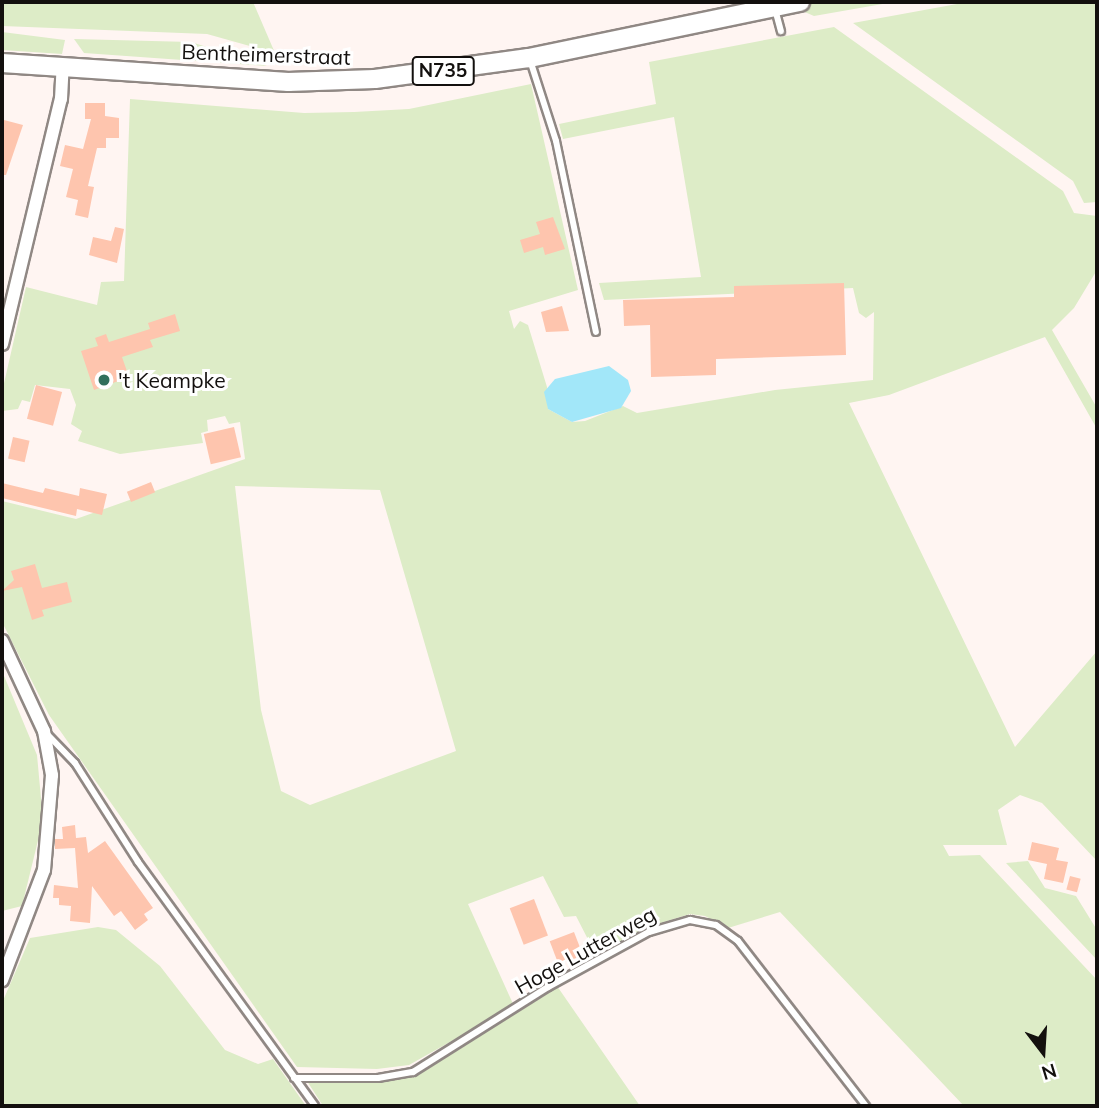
<!DOCTYPE html>
<html>
<head>
<meta charset="utf-8">
<style>
	body { margin:0 }
	#map { position:relative; width:1099px; height:1108px; overflow:hidden; background:#fff5f2; font-family:Mulish,sans-serif }
	div>[style] { position:absolute }
	[style*='--x'] { left:calc(var(--x)*1px); top:calc(var(--y)*1px); width:calc(var(--w)*1px); rotate:calc(var(--a)*1deg) }
	.green>* { inset:0; background:#ddecc7 }
	.water>* { inset:0; background:#a2e7f9 }
	.building>* { inset:0; background:#fec5ae; transform-origin:0 0 }
	.roads { filter:drop-shadow(2px 0 #908884) drop-shadow(-2px 0 #908884) drop-shadow(0 2px #908884) drop-shadow(0 -2px #908884) }
	.lane>* { height:6px; margin:-3px; padding:0 3px; transform-origin:3px; border-radius:3px; background:#fff }
	.street>* { height:12px; margin:-6px; padding:0 6px; transform-origin:6px; border-radius:6px; background:#fff }
	.primary>* { height:18px; margin:-9px; padding:0 9px; transform-origin:9px; border-radius:9px; background:#fff }
	.dots>* { width:19px; height:19px; translate:-50% -50%; box-sizing:border-box; border:4px solid #fff; border-radius:50% }
	span { translate:-50% -50%; white-space:nowrap; text-align:center; line-height:1.15; -webkit-text-stroke:6px #fff; paint-order:stroke }
	.shield-label span { padding:2px 5px; background:#fff; border:2px solid; border-radius:5px; -webkit-text-stroke-width:0 }
	.shield-label { font-size:19px; color:#13100e; font-weight:700 }
	.street-label { font-size:21px; color:#13100e }
	.poi-label { font-size:21px; color:#13100e }
	.left { translate:0 -50%; text-align:left }
	.frame { position:absolute; inset:0; border:4px solid #13100e; pointer-events:none }
	.north { position:absolute; left:1008px; top:1017px; width:70px; height:70px; -webkit-text-stroke:5px #fff; paint-order:stroke; rotate:163deg; font-size:19px; font-weight:700; line-height:28px; text-align:center; color:#13100e }
	.north::after { content:''; display:block; margin:auto; width:24px; height:32px; background:#13100e; clip-path:polygon(50% 0,100% 100%,50% 72%,0 100%) }
</style>
</head>
<body>
<div id="map">
	<div class="green">
		<div style="clip-path:polygon(2px 2px,253px 2px,275px 53px,207px 34px,2px 26px)"></div>
		<div style="clip-path:polygon(820px 2px,894px 2px,814px 16px,800px 10px,801px 5px)"></div>
		<div style="clip-path:polygon(968px 2px,1097px 2px,1097px 202px,1084px 203px,1073px 181px,853px 23px)"></div>
		<div style="clip-path:polygon(evenodd,834px 27px,1063px 191px,1074px 213px,1097px 216px,1097px 270px,1074px 308px,1052px 330px,1097px 408px,1097px 429px,1045px 337px,889px 395px,849px 403px,1015px 747px,1097px 651px,1097px 861px,1042px 803px,1020px 795px,998px 810px,1007px 845px,943px 845px,949px 856px,980px 855px,1097px 980px,1097px 1106px,964px 1106px,780px 912px,728px 928px,705px 916px,690px 914px,648px 927px,596px 955px,576px 916px,564px 917px,543px 876px,468px 904px,514px 1006px,409px 1065px,377px 1069px,297px 1067px,49px 715px,2px 622px,2px 501px,76px 519px,245px 459px,240px 422px,229px 424px,225px 416px,207px 420px,208px 431px,201px 433px,203px 443px,120px 454px,78px 441px,82px 431px,71px 424px,76px 405px,70px 389px,35px 385px,30px 402px,22px 400px,18px 409px,2px 411px,2px 392px,26px 287px,97px 305px,101px 282px,124px 281px,130px 99px,304px 113px,354px 112px,409px 109px,531px 84px,578px 290px,509px 311px,514px 329px,520px 321px,528px 325px,547px 387px,548px 409px,572px 422px,585px 421px,623px 406px,637px 413px,775px 390px,873px 380px,874px 312px,866px 318px,859px 313px,853px 288px,604px 300px,599px 283px,701px 277px,674px 117px,563px 139px,559px 124px,656px 104px,649px 62px,834px 27px,235px 486px,380px 490px,456px 751px,310px 805px,281px 791px,261px 710px,235px 486px)"></div>
		<div style="clip-path:polygon(2px 32px,65px 40px,62px 54px,2px 50px)"></div>
		<div style="clip-path:polygon(74px 39px,191px 42px,267px 66px,84px 53px)"></div>
		<div style="clip-path:polygon(2px 671px,37px 755px,43px 820px,22px 906px,2px 911px)"></div>
		<div style="clip-path:polygon(1028px 861px,1045px 888px,1076px 896px,1097px 930px,1097px 960px,1006px 863px)"></div>
		<div style="clip-path:polygon(98px 927px,116px 930px,160px 966px,225px 1050px,258px 1064px,273px 1059px,306px 1106px,2px 1106px,2px 1003px,30px 938px)"></div>
		<div style="clip-path:polygon(557px 986px,640px 1106px,323px 1106px,307px 1081px,379px 1081px,420px 1072px)"></div>
	</div>
	<div class="water">
		<div style="clip-path:polygon(609px 366px,628px 380px,631px 391px,621px 408px,572px 422px,548px 409px,544px 392px,555px 379px)"></div>
	</div>
	<div class="building">
		<div style="clip-path:polygon(85px 103px,105px 103px,105px 116px,119px 118px,119px 138px,106px 138px,106px 148px,97px 148px,88px 186px,94px 187px,88px 218px,75px 215px,78px 200px,66px 197px,73px 169px,60px 166px,65px 145px,83px 149px,91px 119px,85px 119px)"></div>
		<div style="clip-path:polygon(4px 120px,23px 125px,6px 175px,2px 175px)"></div>
		<div style="clip-path:polygon(553px 217px,565px 249px,545px 255px,543px 247px,524px 253px,520px 240px,540px 234px,536px 222px)"></div>
		<div style="clip-path:polygon(115px 227px,124px 229px,117px 263px,89px 255px,93px 237px,111px 241px)"></div>
		<div style="clip-path:polygon(844px 283px,846px 355px,716px 359px,716px 375px,651px 377px,650px 325px,624px 326px,623px 300px,734px 297px,734px 286px)"></div>
		<div style="clip-path:polygon(562px 306px,569px 331px,546px 332px,541px 312px)"></div>
		<div style="clip-path:polygon(175px 314px,180px 331px,150px 340px,153px 347px,122px 357px,129px 377px,94px 390px,81px 351px,98px 346px,95px 338px,106px 334px,109px 342px,150px 329px,148px 323px)"></div>
		<div style="left:36px;top:385px;width:27px;height:35px;rotate:15deg"></div>
		<div style="left:234px;top:427px;width:31px;height:31px;rotate:77deg"></div>
		<div style="left:13px;top:437px;width:17px;height:22px;rotate:13deg"></div>
		<div style="left:151px;top:482px;width:11px;height:26px;rotate:68deg"></div>
		<div style="clip-path:polygon(2px 483px,43px 493px,45px 488px,79px 496px,80px 488px,107px 494px,102px 515px,77px 509px,76px 516px,2px 498px)"></div>
		<div style="clip-path:polygon(35px 564px,42px 588px,67px 582px,72px 602px,42px 610px,44px 616px,32px 620px,22px 587px,2px 591px,14px 580px,11px 571px)"></div>
		<div style="clip-path:polygon(75px 825px,76px 838px,86px 837px,88px 853px,105px 841px,153px 908px,144px 914px,148px 920px,135px 930px,121px 911px,114px 916px,92px 886px,90px 923px,70px 921px,71px 906px,59px 905px,59px 898px,53px 898px,54px 885px,78px 888px,75px 848px,55px 849px,55px 839px,63px 839px,62px 827px)"></div>
		<div style="clip-path:polygon(1032px 842px,1059px 848px,1056px 860px,1068px 862px,1063px 883px,1044px 879px,1047px 864px,1028px 860px)"></div>
		<div style="left:1070px;top:876px;width:11px;height:14px;rotate:15deg"></div>
		<div style="left:534px;top:899px;width:39px;height:26px;rotate:69deg"></div>
		<div style="left:574px;top:932px;width:25px;height:26px;rotate:69deg"></div>
	</div>
	<div class="roads">
		<div class="lane">
			<div style="--x:775;--y:9;--w:23;--a:75"></div>
			<div style="--x:530;--y:60;--w:85;--a:72.2"></div>
			<div style="--x:556;--y:141;--w:195;--a:78.2"></div>
			<div style="--x:48;--y:735;--w:39;--a:46"></div>
			<div style="--x:75;--y:763;--w:117;--a:57.5"></div>
			<div style="--x:138;--y:862;--w:301;--a:54"></div>
			<div style="--x:294;--y:1078;--w:84;--a:0"></div>
			<div style="--x:378;--y:1078;--w:36;--a:-10"></div>
			<div style="--x:413;--y:1072;--w:160;--a:-32.2"></div>
			<div style="--x:548;--y:987;--w:115;--a:-28.6"></div>
			<div style="--x:649;--y:932;--w:43;--a:-16.3"></div>
			<div style="--x:690;--y:920;--w:26;--a:11"></div>
			<div style="--x:716;--y:925;--w:27;--a:36"></div>
			<div style="--x:738;--y:941;--w:209;--a:52.2"></div>
		</div>
		<div class="street">
			<div style="--x:2;--y:344;--w:252;--a:-76.5"></div>
			<div style="--x:61;--y:99;--w:34;--a:-87"></div>
			<div style="--x:2;--y:641;--w:99;--a:65"></div>
			<div style="--x:44;--y:731;--w:45;--a:79.7"></div>
			<div style="--x:52;--y:775;--w:95;--a:94.8"></div>
			<div style="--x:44;--y:870;--w:118;--a:110.9"></div>
		</div>
		<div class="primary">
			<div style="--x:2;--y:63;--w:287;--a:3.8"></div>
			<div style="--x:288;--y:82;--w:87;--a:-2"></div>
			<div style="--x:375;--y:79;--w:155;--a:-7.8"></div>
			<div style="--x:529;--y:58;--w:277;--a:-11.7"></div>
		</div>
	</div>
	<div class="dots">
		<div style="left:104px;top:380px;background:#316f5b"></div>
	</div>
	<div class="shield-label">
		<span style="left:443px;top:71px">N735</span>
	</div>
	<div class="street-label">
		<span style="left:266px;top:54px;rotate:2deg">Bentheimerstraat</span>
		<span style="left:585px;top:950px;rotate:-29deg">Hoge Lutterweg</span>
	</div>
	<div class="poi-label">
		<span class="left" style="left:118px;top:380px">'t Keampke</span>
	</div>
	<div class="frame"></div>
	<div class="north">N</div>
</div>
</body>
</html>
